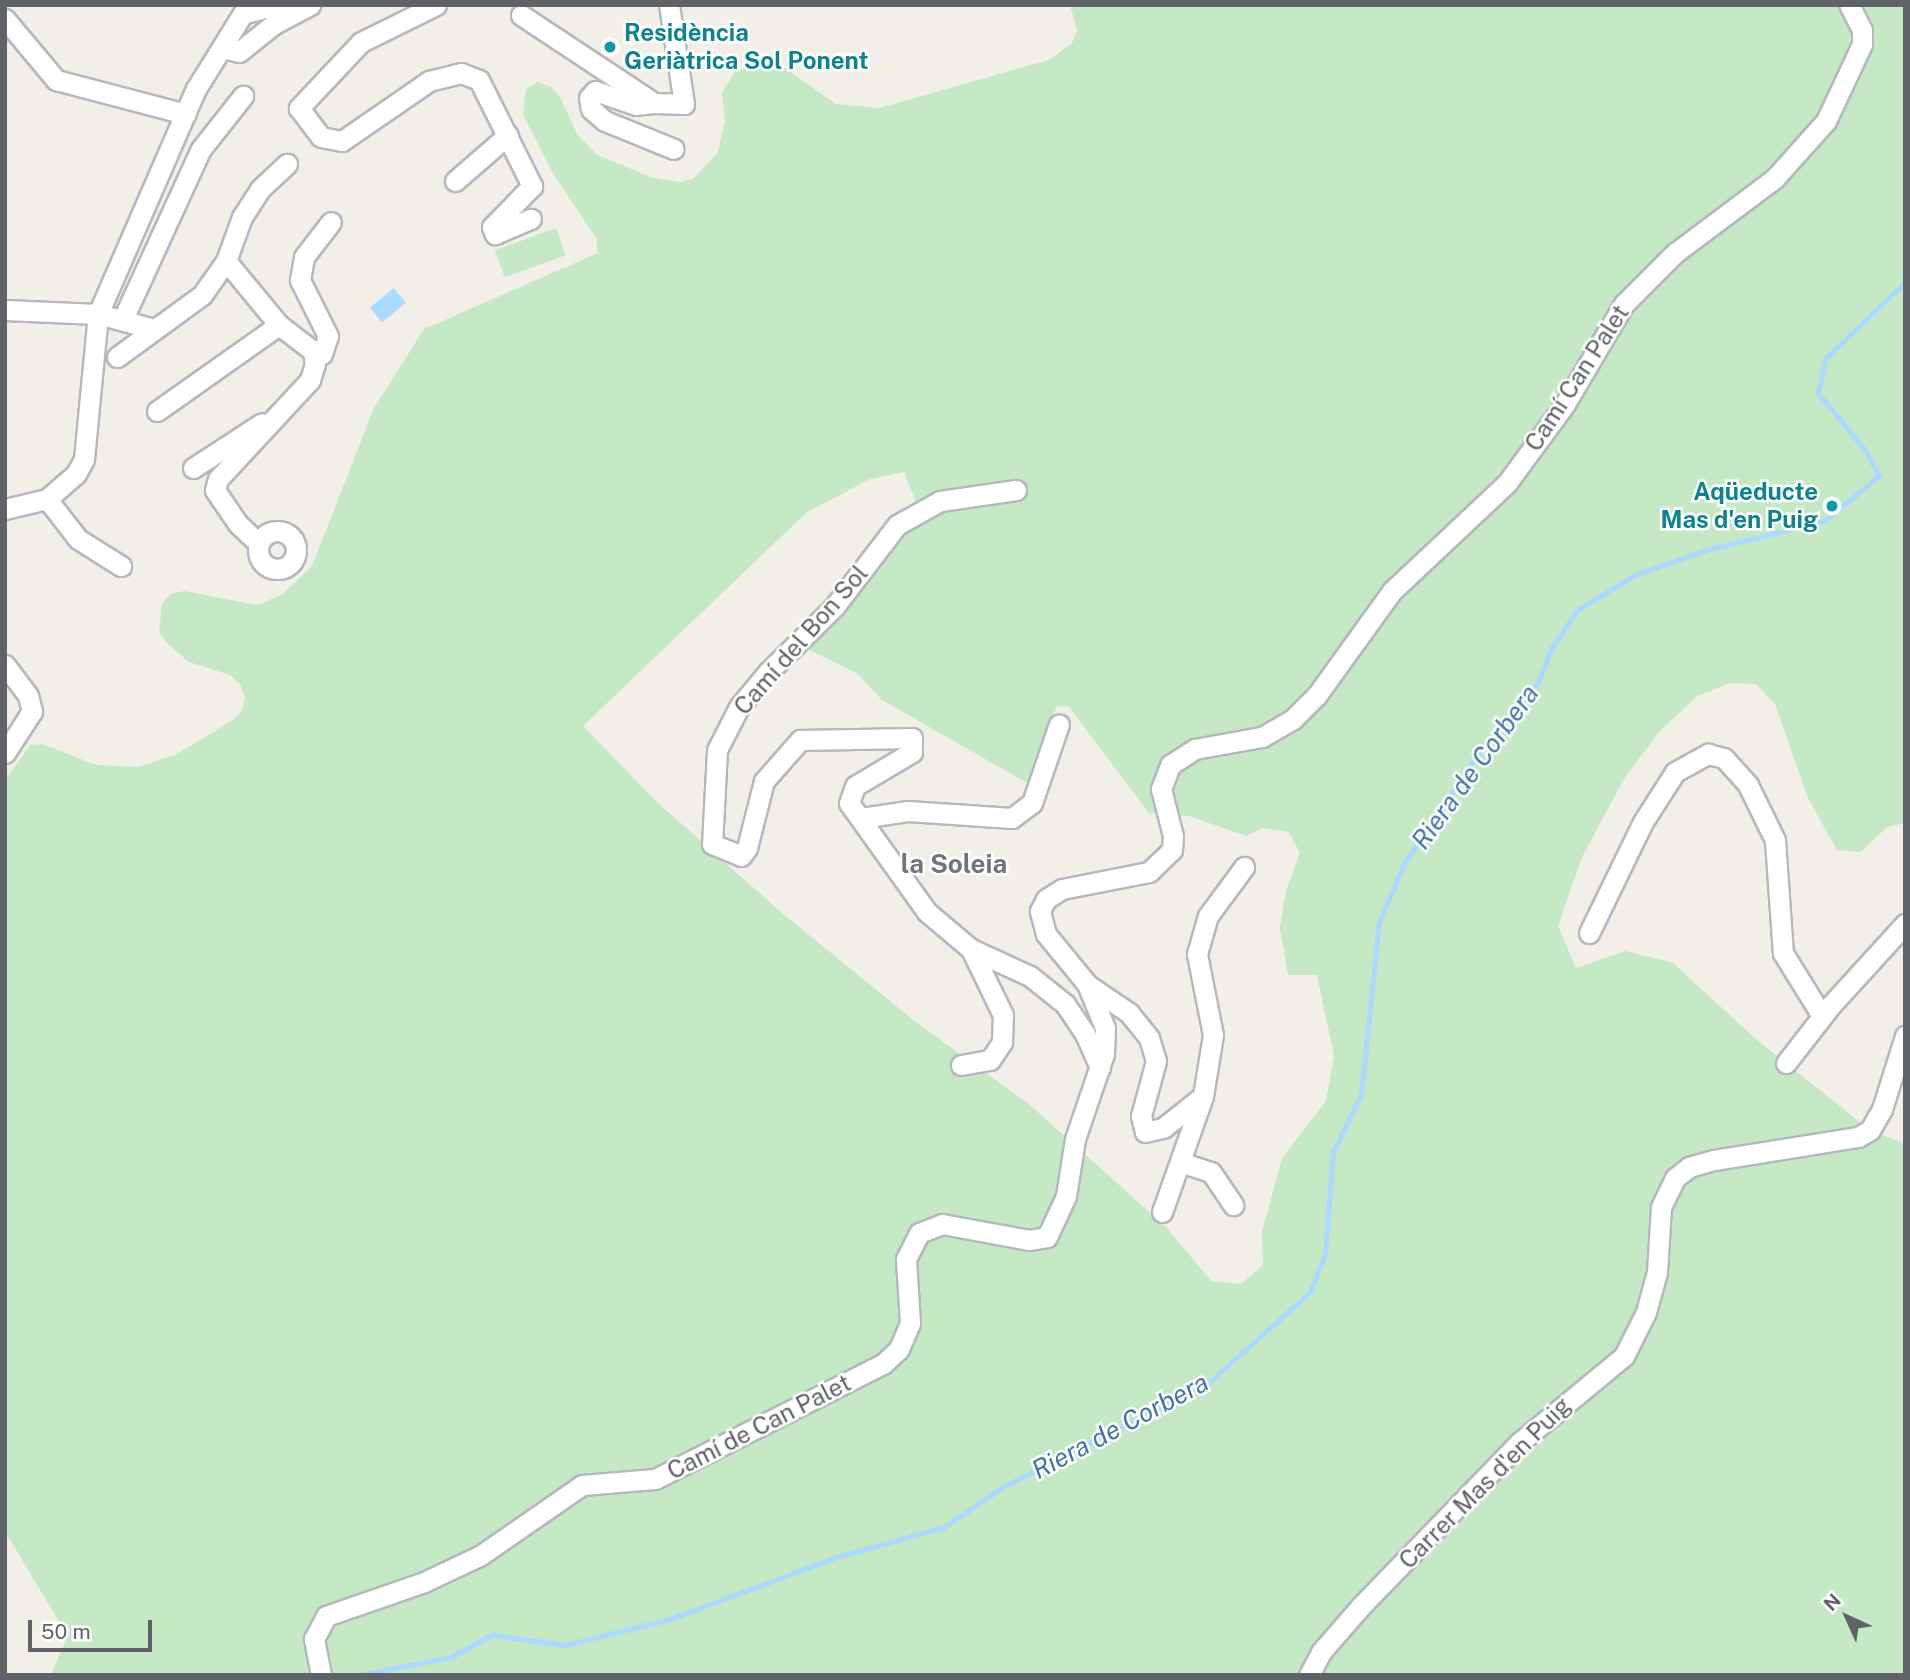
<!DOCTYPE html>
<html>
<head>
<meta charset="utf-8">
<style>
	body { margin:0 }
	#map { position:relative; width:1910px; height:1680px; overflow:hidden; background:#f1efe8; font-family:"Public Sans",sans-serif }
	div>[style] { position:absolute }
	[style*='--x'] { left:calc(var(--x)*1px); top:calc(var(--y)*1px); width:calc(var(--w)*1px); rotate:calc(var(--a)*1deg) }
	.green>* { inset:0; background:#c5e8c5; transform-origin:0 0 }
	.water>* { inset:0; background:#aadaff; transform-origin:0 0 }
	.stream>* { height:5px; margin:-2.5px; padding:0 2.5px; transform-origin:2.5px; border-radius:2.5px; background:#aadaff }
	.roads { filter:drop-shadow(2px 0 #b5b8bc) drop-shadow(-2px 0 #b5b8bc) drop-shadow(0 2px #b5b8bc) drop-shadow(0 -2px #b5b8bc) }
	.street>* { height:19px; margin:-9.5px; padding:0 9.5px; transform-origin:9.5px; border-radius:9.5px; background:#fff }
	.street>.ring { margin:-9.5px; padding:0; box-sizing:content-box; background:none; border:19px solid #fff; border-radius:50% }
	.dots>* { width:19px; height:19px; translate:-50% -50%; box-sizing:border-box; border:4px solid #fff; border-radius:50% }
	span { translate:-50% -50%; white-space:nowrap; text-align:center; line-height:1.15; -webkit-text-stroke:5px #fff; paint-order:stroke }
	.culture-label { font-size:24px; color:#0d838f; font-weight:700 }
	.left { translate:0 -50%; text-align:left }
	.right { translate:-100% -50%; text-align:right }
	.street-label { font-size:24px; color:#5f6368 }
	.water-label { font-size:26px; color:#4174aa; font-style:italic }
	.neighbourhood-label { font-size:26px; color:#70757a; font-weight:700 }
	.frame { position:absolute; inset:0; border:7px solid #5f6368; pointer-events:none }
	.north { position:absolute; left:1812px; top:1582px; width:70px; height:70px; -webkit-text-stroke:5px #fff; paint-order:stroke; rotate:315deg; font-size:19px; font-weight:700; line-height:28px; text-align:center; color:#5f6368 }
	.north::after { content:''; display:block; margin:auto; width:24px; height:32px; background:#5f6368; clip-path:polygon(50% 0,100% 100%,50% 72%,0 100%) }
	.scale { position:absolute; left:28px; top:1620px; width:124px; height:32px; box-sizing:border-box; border:4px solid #5f6368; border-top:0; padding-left:9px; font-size:21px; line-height:24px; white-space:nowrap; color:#5f6368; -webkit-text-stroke:5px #fff; paint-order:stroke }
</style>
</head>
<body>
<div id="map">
	<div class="green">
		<div style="clip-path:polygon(evenodd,1070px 5px,1905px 5px,1905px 823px,1887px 827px,1861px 852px,1837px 850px,1808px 798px,1775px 704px,1756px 684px,1729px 683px,1696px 697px,1660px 731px,1625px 777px,1582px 857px,1558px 926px,1576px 968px,1625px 951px,1673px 963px,1757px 1040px,1870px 1130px,1905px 1144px,1905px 1675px,51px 1675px,65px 1642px,61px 1625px,5px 1531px,5px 781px,30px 745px,43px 744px,96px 765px,139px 767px,177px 754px,233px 720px,242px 711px,245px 698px,240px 684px,230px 675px,189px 662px,166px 642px,159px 632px,162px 603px,171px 594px,184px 591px,257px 605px,283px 594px,312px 566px,374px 408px,424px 329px,598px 253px,596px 238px,554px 175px,523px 115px,526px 89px,538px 82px,551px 87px,560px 97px,577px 134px,597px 155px,653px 178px,680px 182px,693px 179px,718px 152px,725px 121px,722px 93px,736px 70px,780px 65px,836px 104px,879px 108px,1049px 60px,1072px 43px,1077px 30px,1070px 5px,904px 472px,921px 514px,805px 648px,858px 674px,882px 700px,1027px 783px,1057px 706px,1069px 707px,1149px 813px,1189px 816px,1246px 836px,1262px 828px,1289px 832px,1300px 853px,1286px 891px,1280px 928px,1288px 975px,1317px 975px,1334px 1056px,1326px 1101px,1282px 1158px,1262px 1232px,1263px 1265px,1241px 1284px,1211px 1281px,1166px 1227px,1030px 1105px,912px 1019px,782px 913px,656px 801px,583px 726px,807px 512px,870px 479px,904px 472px)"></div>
		<div style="left:556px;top:228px;width:29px;height:65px;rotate:70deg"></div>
	</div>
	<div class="water">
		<div style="left:394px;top:288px;width:19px;height:31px;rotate:51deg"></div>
	</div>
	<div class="stream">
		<div style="--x:359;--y:1675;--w:94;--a:-11.1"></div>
		<div style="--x:451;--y:1657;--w:47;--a:-28.2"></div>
		<div style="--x:492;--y:1635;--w:74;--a:7.8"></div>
		<div style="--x:565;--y:1645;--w:108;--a:-13.9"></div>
		<div style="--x:670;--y:1619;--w:178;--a:-20.4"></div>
		<div style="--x:837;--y:1557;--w:111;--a:-15.7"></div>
		<div style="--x:944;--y:1527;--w:75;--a:-34.1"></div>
		<div style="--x:1006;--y:1485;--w:226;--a:-26.8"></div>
		<div style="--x:1208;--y:1383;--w:137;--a:-41.7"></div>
		<div style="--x:1310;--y:1292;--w:41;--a:-68.5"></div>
		<div style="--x:1325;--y:1254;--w:102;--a:-85.5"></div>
		<div style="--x:1333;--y:1152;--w:64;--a:-63.8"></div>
		<div style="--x:1361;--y:1095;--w:174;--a:-84.1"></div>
		<div style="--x:1379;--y:922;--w:63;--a:-66.7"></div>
		<div style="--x:1404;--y:864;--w:128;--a:-56.2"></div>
		<div style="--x:1475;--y:758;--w:98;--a:-50"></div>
		<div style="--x:1538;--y:683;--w:36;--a:-69"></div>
		<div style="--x:1551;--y:649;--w:47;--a:-56.3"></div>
		<div style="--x:1577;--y:610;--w:68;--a:-31.1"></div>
		<div style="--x:1635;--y:575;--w:71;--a:-19.7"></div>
		<div style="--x:1702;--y:551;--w:126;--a:-13.8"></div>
		<div style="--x:1824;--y:521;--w:71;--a:-39.3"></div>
		<div style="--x:1879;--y:476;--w:31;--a:-119"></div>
		<div style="--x:1864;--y:449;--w:72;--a:-129.4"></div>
		<div style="--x:1818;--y:393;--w:35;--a:-78"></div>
		<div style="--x:1825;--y:359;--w:111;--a:-43.9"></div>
	</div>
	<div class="roads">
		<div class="street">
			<div style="--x:436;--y:5;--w:84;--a:153.7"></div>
			<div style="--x:361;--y:42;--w:91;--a:133.2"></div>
			<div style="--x:299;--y:108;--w:36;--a:53"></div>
			<div style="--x:321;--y:137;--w:21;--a:11"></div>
			<div style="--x:342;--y:141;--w:106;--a:-34.6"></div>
			<div style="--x:429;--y:81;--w:33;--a:-14"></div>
			<div style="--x:461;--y:73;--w:19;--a:21"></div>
			<div style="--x:479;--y:80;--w:119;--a:63.4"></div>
			<div style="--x:532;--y:186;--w:57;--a:134.3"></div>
			<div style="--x:492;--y:227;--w:8;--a:67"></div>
			<div style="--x:495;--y:234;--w:39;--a:-23"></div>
			<div style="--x:245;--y:13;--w:34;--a:-14"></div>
			<div style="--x:521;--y:15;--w:159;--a:33.5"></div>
			<div style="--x:654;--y:103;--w:18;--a:174"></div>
			<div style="--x:636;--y:105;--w:43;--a:-161.1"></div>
			<div style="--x:595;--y:91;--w:9;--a:131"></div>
			<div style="--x:589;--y:98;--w:11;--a:80"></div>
			<div style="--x:591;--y:109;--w:18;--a:41"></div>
			<div style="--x:605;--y:121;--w:74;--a:22.1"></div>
			<div style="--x:5;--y:19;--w:80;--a:50.1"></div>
			<div style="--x:56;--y:80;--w:134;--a:14.7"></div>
			<div style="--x:223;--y:48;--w:16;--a:14"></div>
			<div style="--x:239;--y:52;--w:45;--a:-38.7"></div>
			<div style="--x:274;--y:24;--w:41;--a:-27.8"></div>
			<div style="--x:654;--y:103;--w:30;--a:2"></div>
			<div style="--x:684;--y:104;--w:100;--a:-98.6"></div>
			<div style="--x:455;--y:181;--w:70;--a:-41"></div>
			<div style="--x:5;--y:310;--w:93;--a:2.5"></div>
			<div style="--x:98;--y:314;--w:58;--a:15"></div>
			<div style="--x:123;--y:319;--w:187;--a:-65.4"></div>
			<div style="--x:201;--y:149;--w:68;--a:-51.6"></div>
			<div style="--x:313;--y:351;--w:9;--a:18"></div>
			<div style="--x:322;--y:354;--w:19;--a:-72"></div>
			<div style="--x:328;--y:336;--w:63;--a:-116.6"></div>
			<div style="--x:300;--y:280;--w:23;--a:-80"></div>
			<div style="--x:304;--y:257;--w:44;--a:-52.4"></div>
			<div style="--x:117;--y:357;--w:105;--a:-36.1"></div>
			<div style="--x:202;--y:295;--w:42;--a:-54.8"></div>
			<div style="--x:226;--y:261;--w:47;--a:-70"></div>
			<div style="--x:242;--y:217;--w:33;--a:-57"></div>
			<div style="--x:260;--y:189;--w:37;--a:-43"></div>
			<div style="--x:157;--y:411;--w:149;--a:-35.2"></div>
			<div style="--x:279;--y:325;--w:83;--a:-129.6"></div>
			<div style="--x:193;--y:468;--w:82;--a:-33.1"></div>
			<div style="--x:1016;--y:490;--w:77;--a:171.8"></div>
			<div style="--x:940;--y:501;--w:49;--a:150.8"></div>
			<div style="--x:897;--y:525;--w:103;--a:127.5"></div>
			<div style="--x:834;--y:607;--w:93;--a:135.4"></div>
			<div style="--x:768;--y:672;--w:45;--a:129.6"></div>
			<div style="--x:739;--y:707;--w:48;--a:117.1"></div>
			<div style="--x:717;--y:750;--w:94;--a:93"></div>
			<div style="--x:712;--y:844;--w:31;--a:22"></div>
			<div style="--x:741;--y:856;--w:10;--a:-53"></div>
			<div style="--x:747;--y:848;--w:69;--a:-75.8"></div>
			<div style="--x:764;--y:781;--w:55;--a:-48.7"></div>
			<div style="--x:800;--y:740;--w:112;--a:-1"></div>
			<div style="--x:912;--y:738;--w:14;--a:90"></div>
			<div style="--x:912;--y:752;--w:66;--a:149.2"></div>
			<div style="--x:855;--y:786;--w:18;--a:109"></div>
			<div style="--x:849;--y:803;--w:134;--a:54.4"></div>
			<div style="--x:927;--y:912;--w:57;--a:40.1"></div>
			<div style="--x:971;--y:949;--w:65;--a:24.6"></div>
			<div style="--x:1030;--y:976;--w:45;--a:38.7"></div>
			<div style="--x:1065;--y:1004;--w:36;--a:56"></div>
			<div style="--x:1085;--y:1034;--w:37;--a:66"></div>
			<div style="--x:47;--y:499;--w:51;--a:52.2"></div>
			<div style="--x:78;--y:539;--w:51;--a:32.1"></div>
			<div style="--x:5;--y:509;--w:43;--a:-13.4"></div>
			<div style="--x:47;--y:499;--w:38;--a:-41"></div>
			<div style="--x:76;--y:474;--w:17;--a:-62"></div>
			<div style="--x:84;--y:459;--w:146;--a:-84.5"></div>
			<div style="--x:98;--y:314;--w:245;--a:-66.5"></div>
			<div style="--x:196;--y:89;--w:99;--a:-58.2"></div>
			<div class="ring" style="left:258px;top:531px;width:19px;height:19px"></div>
			<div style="--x:259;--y:544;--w:29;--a:-136"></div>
			<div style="--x:238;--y:524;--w:41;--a:-124.1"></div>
			<div style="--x:215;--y:490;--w:11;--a:-75"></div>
			<div style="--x:218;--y:479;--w:135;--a:-47.1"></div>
			<div style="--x:310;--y:380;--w:17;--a:-73"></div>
			<div style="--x:315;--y:364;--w:13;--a:-99"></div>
			<div style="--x:313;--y:351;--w:43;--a:-142.6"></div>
			<div style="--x:5;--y:665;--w:39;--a:53"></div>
			<div style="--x:28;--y:696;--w:16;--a:75"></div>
			<div style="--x:32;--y:711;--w:50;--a:122.7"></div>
			<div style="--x:861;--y:818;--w:48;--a:-8.5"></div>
			<div style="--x:908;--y:811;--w:104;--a:3.9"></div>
			<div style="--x:1012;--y:818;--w:25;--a:-37"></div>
			<div style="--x:1032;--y:803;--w:83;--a:-71.1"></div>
			<div style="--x:1589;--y:933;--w:123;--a:-64.1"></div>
			<div style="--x:1643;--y:822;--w:59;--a:-57.4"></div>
			<div style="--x:1675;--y:772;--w:38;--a:-29"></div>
			<div style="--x:1708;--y:754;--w:16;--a:14"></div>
			<div style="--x:1724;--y:758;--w:36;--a:48"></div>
			<div style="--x:1748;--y:785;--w:61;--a:63.9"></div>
			<div style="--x:1775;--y:840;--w:113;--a:86"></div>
			<div style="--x:1783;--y:953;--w:74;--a:58.2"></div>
			<div style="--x:1088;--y:985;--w:50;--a:34.3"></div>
			<div style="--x:1129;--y:1013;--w:32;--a:51"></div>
			<div style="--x:1149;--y:1038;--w:24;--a:73"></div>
			<div style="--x:1156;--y:1061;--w:57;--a:105.3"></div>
			<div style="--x:1141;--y:1116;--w:16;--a:76"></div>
			<div style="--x:1145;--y:1132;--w:18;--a:-13"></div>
			<div style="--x:1163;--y:1128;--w:51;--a:-38.7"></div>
			<div style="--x:1786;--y:1063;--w:73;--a:-52.2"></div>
			<div style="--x:1831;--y:1005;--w:110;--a:-47.6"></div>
			<div style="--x:961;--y:1065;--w:29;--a:-10"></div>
			<div style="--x:990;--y:1060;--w:22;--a:-56"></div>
			<div style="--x:1002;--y:1042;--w:27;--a:-88"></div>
			<div style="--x:1003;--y:1015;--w:73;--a:-115.9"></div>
			<div style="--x:1183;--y:1163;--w:29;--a:18"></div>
			<div style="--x:1211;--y:1172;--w:40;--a:56"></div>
			<div style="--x:1162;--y:1212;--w:123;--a:-70.5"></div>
			<div style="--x:1203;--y:1096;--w:62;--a:-80.7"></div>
			<div style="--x:1213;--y:1035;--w:83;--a:-101.2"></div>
			<div style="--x:1197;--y:954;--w:40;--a:-74"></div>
			<div style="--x:1208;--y:916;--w:61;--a:-53.7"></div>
			<div style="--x:321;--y:1675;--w:37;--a:-101"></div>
			<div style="--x:314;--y:1639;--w:26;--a:-62"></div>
			<div style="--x:326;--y:1616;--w:104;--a:-19.1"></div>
			<div style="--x:424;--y:1582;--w:63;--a:-25.3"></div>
			<div style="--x:481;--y:1555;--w:123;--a:-34.7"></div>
			<div style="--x:582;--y:1485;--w:73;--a:-4.7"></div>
			<div style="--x:655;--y:1479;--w:255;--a:-26.8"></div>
			<div style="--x:883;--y:1364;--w:22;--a:-43"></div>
			<div style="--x:899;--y:1349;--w:28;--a:-67"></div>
			<div style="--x:910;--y:1323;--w:64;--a:-93.6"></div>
			<div style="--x:906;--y:1259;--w:29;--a:-63"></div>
			<div style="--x:919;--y:1233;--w:25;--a:-21"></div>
			<div style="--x:942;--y:1224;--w:88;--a:10.4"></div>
			<div style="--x:1029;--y:1240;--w:18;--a:-9"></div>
			<div style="--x:1047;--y:1237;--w:45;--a:-65.1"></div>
			<div style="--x:1066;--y:1196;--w:58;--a:-81"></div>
			<div style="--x:1075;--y:1139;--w:90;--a:-71.2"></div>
			<div style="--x:1104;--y:1054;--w:26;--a:-88"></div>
			<div style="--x:1105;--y:1028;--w:48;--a:-112.2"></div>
			<div style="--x:1087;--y:984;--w:65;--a:-129.4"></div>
			<div style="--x:1046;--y:934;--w:24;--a:-105"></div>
			<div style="--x:1040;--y:911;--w:13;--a:-63"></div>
			<div style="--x:1046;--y:899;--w:19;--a:-32"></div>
			<div style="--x:1062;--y:889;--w:89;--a:-11.1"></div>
			<div style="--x:1149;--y:872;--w:32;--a:-44"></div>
			<div style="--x:1172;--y:850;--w:14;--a:-86"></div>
			<div style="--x:1173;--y:836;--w:49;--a:-104.3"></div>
			<div style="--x:1161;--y:789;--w:26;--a:-69"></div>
			<div style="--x:1170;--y:765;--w:30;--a:-33"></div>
			<div style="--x:1195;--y:749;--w:68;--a:-10.2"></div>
			<div style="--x:1262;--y:737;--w:34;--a:-30"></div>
			<div style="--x:1292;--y:720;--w:35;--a:-45"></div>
			<div style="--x:1317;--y:695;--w:128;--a:-54.2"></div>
			<div style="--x:1392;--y:591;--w:158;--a:-43.2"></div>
			<div style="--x:1507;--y:483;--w:98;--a:-53.7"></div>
			<div style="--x:1565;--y:404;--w:116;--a:-59.5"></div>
			<div style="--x:1624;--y:304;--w:72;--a:-45"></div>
			<div style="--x:1675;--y:253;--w:124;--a:-36.8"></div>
			<div style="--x:1774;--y:179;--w:78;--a:-48.1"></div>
			<div style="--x:1826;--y:121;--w:85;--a:-64.9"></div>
			<div style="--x:1862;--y:44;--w:14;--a:-90"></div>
			<div style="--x:1862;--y:30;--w:28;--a:-117"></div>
			<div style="--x:1309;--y:1675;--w:26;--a:-62"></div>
			<div style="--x:1321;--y:1652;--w:61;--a:-49"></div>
			<div style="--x:1361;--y:1606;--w:228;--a:-45.9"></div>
			<div style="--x:1520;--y:1442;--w:135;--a:-39.6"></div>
			<div style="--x:1624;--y:1356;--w:49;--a:-63.4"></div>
			<div style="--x:1646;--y:1312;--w:41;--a:-74.6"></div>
			<div style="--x:1657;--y:1272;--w:65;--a:-86.5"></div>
			<div style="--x:1661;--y:1207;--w:32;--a:-64"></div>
			<div style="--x:1675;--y:1178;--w:18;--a:-38"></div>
			<div style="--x:1689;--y:1167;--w:26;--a:-16"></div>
			<div style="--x:1714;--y:1160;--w:146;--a:-9.1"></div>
			<div style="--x:1858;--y:1137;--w:14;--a:-30"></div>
			<div style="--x:1870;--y:1130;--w:24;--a:-60"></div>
			<div style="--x:1882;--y:1109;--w:77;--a:-72.5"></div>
		</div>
	</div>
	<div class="dots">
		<div style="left:610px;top:47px;background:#0f9aa8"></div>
		<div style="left:1832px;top:506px;background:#0f9aa8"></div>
	</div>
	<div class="culture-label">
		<span class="left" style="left:624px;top:47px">Residència<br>Geriàtrica Sol Ponent</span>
		<span class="right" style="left:1818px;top:506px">Aqüeducte<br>Mas d'en Puig</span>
	</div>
	<div class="street-label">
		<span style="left:1577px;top:378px;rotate:-57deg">Camí Can Palet</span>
		<span style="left:801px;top:640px;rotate:-49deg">Camí del Bon Sol</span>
		<span style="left:759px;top:1427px;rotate:-27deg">Camí de Can Palet</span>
		<span style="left:1485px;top:1483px;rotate:-45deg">Carrer Mas d'en Puig</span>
	</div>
	<div class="water-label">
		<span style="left:1475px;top:767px;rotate:-54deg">Riera de Corbera</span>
		<span style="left:1120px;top:1426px;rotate:-28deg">Riera de Corbera</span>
	</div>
	<div class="neighbourhood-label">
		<span style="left:954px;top:864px">la Soleia</span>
	</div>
	<div class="frame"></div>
	<div class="north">N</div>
	<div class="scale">50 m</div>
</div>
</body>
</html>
